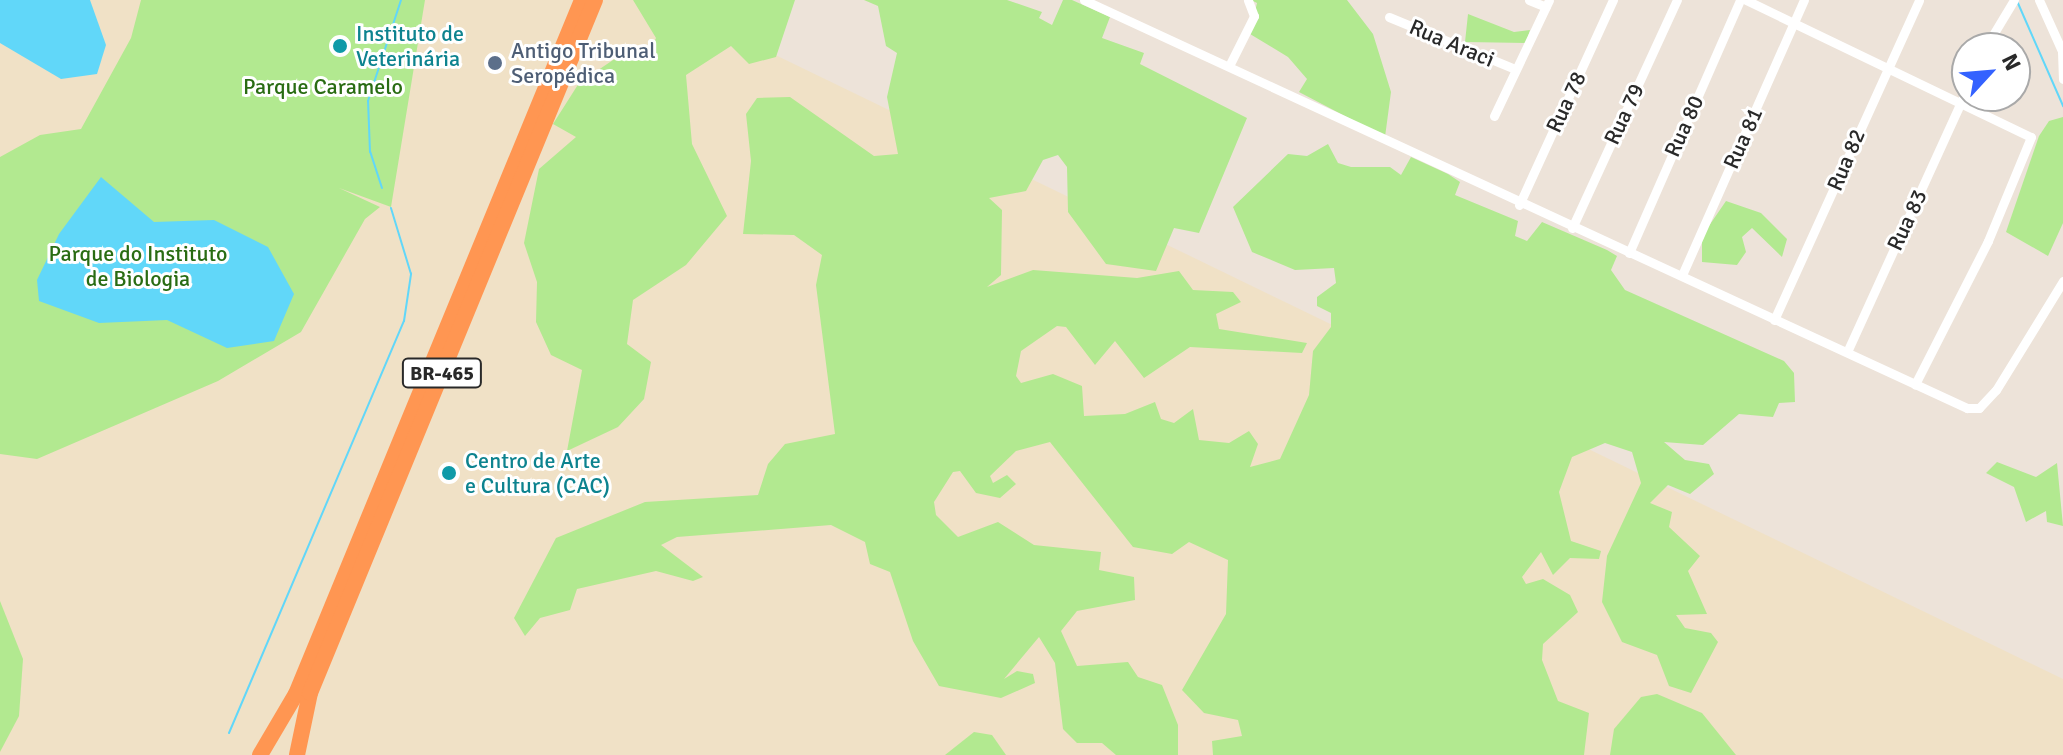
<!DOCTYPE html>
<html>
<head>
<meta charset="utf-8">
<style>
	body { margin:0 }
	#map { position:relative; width:2063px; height:755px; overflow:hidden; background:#ede3d9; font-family:Signika,sans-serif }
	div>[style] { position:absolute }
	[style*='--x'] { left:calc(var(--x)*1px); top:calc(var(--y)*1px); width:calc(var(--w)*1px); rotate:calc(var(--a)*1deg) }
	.education>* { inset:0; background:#f0e1c6 }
	.green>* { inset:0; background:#b2e990 }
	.water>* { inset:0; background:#61d7f9 }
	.stream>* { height:2px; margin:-1px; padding:0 1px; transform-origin:1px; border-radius:1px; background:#61d7f9 }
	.street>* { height:9px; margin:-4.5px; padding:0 4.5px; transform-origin:4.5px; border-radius:4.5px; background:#fff }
	.highway>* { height:16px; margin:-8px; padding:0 8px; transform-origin:8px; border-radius:8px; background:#ff9652 }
	.dots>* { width:22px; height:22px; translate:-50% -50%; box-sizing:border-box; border:4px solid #fff; border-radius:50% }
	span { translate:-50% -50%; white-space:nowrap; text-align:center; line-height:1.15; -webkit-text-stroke:6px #fff; paint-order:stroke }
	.shield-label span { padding:2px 6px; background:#fff; border:2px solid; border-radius:6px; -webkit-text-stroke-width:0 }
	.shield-label { font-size:20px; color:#292929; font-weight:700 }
	.culture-label { font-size:22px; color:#0d838f }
	.left { translate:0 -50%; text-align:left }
	.street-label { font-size:22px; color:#292929 }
	.service-label { font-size:22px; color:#4e5e75 }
	.park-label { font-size:22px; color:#296c13 }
	.north { position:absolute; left:1951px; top:32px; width:80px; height:80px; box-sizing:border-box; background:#fff; border:2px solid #a9a9a9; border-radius:50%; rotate:64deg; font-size:22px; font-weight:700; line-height:32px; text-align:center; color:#292929 }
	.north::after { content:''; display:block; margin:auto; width:28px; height:36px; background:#3462ff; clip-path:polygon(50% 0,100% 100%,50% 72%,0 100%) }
</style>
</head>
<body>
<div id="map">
	<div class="education">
		<div style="clip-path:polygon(0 0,662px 0,2063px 679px,2063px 755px,0 755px)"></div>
	</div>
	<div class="green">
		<div style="clip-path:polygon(141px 0,425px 0,391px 207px,339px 188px,380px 207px,365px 219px,301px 332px,218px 381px,37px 459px,0 454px,0 157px,40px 135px,81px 129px,131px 38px)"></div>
		<div style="clip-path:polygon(633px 0,795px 0,776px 57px,749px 64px,731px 46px,686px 75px,692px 144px,727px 216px,686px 265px,633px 300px,627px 344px,651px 362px,644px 399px,618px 427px,567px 451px,582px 370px,551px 355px,536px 322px,537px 282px,524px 243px,539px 169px,576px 137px,553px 124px,579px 83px,616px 58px,646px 59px,656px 38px)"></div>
		<div style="clip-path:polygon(864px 0,1007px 0,1042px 12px,1039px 18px,1052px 25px,1063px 0,1072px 0,1110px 17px,1102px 38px,1144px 53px,1140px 64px,1247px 118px,1199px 233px,1174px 228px,1156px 271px,1106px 264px,1068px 212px,1067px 167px,1058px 155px,1043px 160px,1026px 191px,989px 198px,1002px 210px,1001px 275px,987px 287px,1033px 270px,1137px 278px,1179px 271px,1193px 290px,1233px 292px,1241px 302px,1216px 314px,1219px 329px,1307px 343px,1302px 353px,1190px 347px,1144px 378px,1115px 341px,1095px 365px,1066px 327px,1057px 326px,1021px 351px,1016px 376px,1021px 383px,1053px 374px,1082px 386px,1084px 416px,1125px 414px,1155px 402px,1161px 419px,1174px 423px,1193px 409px,1199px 440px,1229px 443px,1249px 431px,1258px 444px,1250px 467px,1280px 459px,1309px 395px,1313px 351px,1331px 327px,1331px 313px,1317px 306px,1317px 297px,1336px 283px,1334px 268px,1295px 270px,1252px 252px,1233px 207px,1288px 154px,1307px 156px,1328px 144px,1338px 163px,1351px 167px,1390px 167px,1401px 175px,1411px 157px,1448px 174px,1460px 182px,1455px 195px,1518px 221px,1515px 236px,1527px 241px,1542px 222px,1607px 250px,1617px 256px,1611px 270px,1625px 290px,1784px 361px,1794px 373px,1795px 402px,1779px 403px,1773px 417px,1739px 414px,1703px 445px,1664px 442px,1685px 460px,1709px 464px,1714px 474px,1690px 494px,1668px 485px,1650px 503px,1672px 512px,1669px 527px,1700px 556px,1688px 571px,1707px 614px,1676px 615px,1685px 628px,1711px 633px,1718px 642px,1691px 693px,1669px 686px,1657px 655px,1622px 642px,1602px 602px,1607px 556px,1641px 483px,1632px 452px,1605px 443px,1572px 457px,1559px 492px,1571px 541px,1601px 551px,1599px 559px,1570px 558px,1553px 575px,1541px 552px,1522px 577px,1526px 584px,1543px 579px,1570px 595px,1578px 612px,1543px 644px,1542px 660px,1558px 701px,1589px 713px,1584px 755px,1213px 755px,1212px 741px,1242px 736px,1238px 720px,1204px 713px,1182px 690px,1226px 614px,1228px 560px,1189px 542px,1172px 554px,1133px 547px,1050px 442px,1016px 451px,990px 476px,993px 483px,1007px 475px,1016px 484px,1000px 498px,976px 493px,960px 471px,953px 472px,934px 502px,936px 515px,958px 537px,998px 522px,1034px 545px,1101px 552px,1099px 570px,1134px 577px,1135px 600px,1077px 611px,1061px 631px,1077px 666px,1128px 662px,1138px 677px,1162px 685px,1178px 725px,1178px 755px,1116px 755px,1102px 743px,1077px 743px,1063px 729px,1055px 663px,1039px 637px,1004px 679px,1017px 671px,1033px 674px,1035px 683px,1001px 698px,939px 686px,913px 641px,890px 572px,870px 564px,865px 542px,831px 525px,677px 537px,661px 545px,703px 577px,693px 581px,656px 571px,577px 589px,570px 610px,540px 618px,525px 636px,514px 618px,556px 538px,645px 502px,758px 495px,768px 464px,785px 444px,835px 434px,816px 285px,822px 255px,794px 235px,743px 234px,751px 161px,746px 114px,757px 98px,790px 97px,874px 156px,898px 154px,887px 97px,897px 53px,886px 46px,878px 6px)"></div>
		<div style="clip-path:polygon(1251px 0,1347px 0,1373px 34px,1391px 92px,1385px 137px,1299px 92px,1307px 79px,1288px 57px,1250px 34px,1257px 3px)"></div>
		<div style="clip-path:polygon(1468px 14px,1514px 32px,1530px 30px,1526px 43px,1465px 42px)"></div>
		<div style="clip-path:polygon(2063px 117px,2063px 223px,2048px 256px,2006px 232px,2039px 136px,2049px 121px)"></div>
		<div style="clip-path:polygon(1726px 201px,1761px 213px,1787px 239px,1782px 257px,1752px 228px,1742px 237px,1746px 252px,1737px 265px,1702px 262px,1702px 236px)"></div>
		<div style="clip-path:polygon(1997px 462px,2036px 477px,2057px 463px,2063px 526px,2047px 522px,2046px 511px,2026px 522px,2014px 487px,1986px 473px)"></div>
		<div style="clip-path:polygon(0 601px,23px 659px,19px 716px,0 752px)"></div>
		<div style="clip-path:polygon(1657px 694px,1702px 713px,1736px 755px,1610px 755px,1614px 729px,1641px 697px)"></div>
		<div style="clip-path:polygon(974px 732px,992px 735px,1006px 755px,945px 755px)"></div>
	</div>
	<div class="water">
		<div style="clip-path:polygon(0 0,90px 0,106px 45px,97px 74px,61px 79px,0 43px)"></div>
		<div style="clip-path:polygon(101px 177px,154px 222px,214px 220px,268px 247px,294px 294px,274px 341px,227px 348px,167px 320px,99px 323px,39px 301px,37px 280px,59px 234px)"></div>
	</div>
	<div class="stream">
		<div style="--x:2017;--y:1;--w:115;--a:66.3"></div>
		<div style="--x:382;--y:188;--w:38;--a:-108"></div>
		<div style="--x:370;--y:152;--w:51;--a:-92.2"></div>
		<div style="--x:368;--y:101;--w:106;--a:-71.9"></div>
		<div style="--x:229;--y:733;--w:448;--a:-67"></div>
		<div style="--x:404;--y:321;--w:48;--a:-81.5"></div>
		<div style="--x:411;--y:274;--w:69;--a:-106.9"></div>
	</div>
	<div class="street">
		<div style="--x:1084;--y:0;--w:973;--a:24.8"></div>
		<div style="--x:1967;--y:408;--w:12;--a:0"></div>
		<div style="--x:1979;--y:408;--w:25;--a:-47"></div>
		<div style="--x:1996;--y:390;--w:128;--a:-58.4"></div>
		<div style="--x:1529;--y:0;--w:18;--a:22"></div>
		<div style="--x:1746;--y:0;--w:316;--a:25.7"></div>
		<div style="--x:2031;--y:137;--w:113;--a:112.5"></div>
		<div style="--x:1988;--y:241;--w:161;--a:117"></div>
		<div style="--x:2039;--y:0;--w:56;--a:65.7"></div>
		<div style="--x:2062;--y:51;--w:28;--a:88"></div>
		<div style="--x:1389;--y:17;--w:136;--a:22.4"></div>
		<div style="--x:1985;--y:48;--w:56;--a:-58.9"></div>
		<div style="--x:1229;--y:66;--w:56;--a:-63.4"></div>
		<div style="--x:1254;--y:16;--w:17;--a:-111"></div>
		<div style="--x:1494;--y:116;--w:128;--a:-64.6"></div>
		<div style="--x:1519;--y:205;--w:226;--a:-65.4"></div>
		<div style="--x:1572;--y:228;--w:251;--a:-65.3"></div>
		<div style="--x:1629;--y:253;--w:276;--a:-66.3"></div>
		<div style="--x:1682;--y:275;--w:301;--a:-66.1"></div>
		<div style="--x:1774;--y:320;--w:351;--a:-65.6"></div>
		<div style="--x:1847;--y:352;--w:289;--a:-65.5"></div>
	</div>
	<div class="highway">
		<div style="--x:260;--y:755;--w:71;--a:-59.5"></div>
		<div style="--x:296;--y:694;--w:751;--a:-67.6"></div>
		<div style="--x:297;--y:755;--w:63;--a:-78.2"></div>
		<div style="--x:310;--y:693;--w:749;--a:-67.64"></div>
	</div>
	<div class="dots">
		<div style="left:340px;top:46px;background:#0f9aa8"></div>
		<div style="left:495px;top:63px;background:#5c6f8a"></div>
		<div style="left:449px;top:473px;background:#0f9aa8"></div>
	</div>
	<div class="shield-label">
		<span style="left:442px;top:373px">BR-465</span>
	</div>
	<div class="culture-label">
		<span class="left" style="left:356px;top:46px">Instituto de<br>Veterinária</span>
		<span class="left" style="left:465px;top:473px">Centro de Arte<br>e Cultura (CAC)</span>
	</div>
	<div class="street-label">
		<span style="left:1452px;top:43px;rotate:23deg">Rua Araci</span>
		<span style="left:1566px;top:102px;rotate:-65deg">Rua 78</span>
		<span style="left:1624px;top:114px;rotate:-65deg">Rua 79</span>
		<span style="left:1684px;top:126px;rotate:-66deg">Rua 80</span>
		<span style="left:1743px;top:138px;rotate:-66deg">Rua 81</span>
		<span style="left:1846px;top:160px;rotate:-67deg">Rua 82</span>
		<span style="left:1907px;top:220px;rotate:-65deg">Rua 83</span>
	</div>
	<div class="service-label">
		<span class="left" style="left:511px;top:63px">Antigo Tribunal<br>Seropédica</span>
	</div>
	<div class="park-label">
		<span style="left:323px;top:87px">Parque Caramelo</span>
		<span style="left:138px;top:266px">Parque do Instituto<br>de Biologia</span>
	</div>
	<div class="north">N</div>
</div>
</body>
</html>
